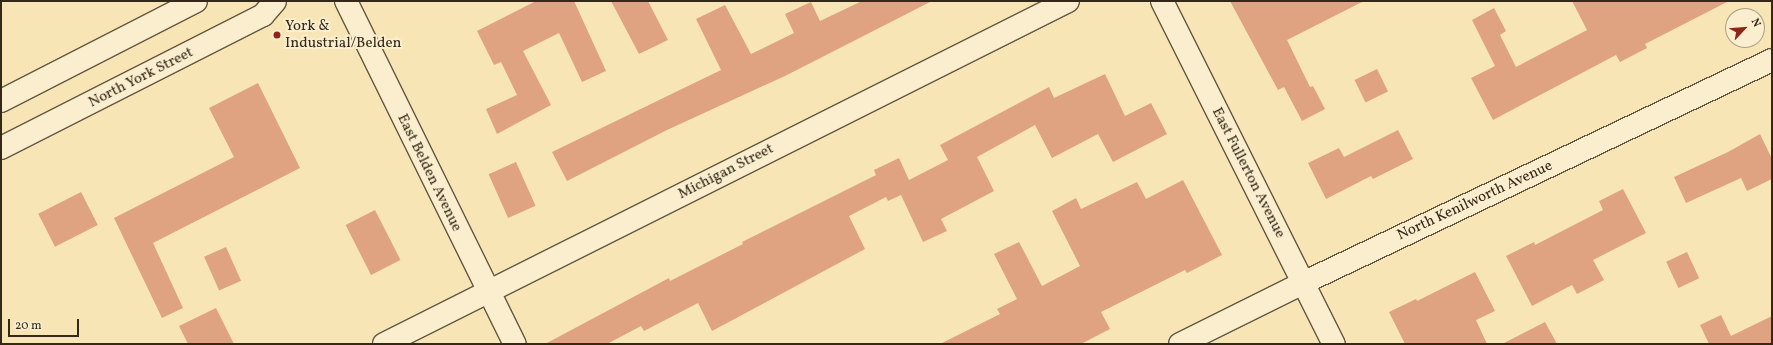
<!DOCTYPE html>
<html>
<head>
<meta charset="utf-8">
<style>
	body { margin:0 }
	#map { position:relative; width:1773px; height:345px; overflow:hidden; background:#f8e5b5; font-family:Vollkorn,serif }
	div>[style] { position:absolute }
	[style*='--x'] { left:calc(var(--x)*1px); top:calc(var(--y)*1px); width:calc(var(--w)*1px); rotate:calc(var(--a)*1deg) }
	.building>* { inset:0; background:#dfa381; transform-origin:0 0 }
	.roads { filter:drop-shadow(1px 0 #655740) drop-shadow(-1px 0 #655740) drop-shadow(0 1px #655740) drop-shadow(0 -1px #655740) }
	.minor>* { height:22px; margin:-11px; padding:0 11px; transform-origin:11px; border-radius:11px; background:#faeecf }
	.secondary>* { height:22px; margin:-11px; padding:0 11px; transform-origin:11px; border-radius:11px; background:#faeecf }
	.dots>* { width:11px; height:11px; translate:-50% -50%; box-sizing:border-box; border:2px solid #faeecf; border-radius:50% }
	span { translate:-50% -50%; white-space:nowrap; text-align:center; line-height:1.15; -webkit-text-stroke:4px #faeecf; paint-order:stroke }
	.poi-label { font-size:15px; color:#342819 }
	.left { translate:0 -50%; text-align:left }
	.street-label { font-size:15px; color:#342819 }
	.frame { position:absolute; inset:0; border:2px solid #342819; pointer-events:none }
	.north { position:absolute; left:1725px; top:8px; width:40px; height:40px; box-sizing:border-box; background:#faeecf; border:1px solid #ab9f86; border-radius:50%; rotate:64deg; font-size:11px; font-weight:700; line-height:16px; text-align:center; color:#342819 }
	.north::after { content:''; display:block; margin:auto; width:14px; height:18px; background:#8f2418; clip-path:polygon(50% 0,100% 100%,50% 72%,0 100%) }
	.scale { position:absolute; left:8px; top:319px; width:71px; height:18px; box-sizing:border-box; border:2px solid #342819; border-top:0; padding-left:5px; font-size:12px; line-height:14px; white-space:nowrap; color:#342819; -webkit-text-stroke:3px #faeecf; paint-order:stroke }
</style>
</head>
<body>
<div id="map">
	<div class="building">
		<div style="clip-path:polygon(536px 1px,574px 1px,606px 71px,582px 82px,559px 33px,523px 51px,551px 105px,497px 134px,486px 109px,517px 95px,501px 62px,494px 65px,477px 31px)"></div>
		<div style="clip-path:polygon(611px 1px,648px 1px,668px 40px,639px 54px)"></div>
		<div style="clip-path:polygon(862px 1px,932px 1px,785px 76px,667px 130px,567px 181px,552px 152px,721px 70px,696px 19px,725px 5px,751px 54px,794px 33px,785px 14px,811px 2px,820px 21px)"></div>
		<div style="clip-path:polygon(1230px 1px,1364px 1px,1287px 40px,1310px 87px,1313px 86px,1325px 109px,1302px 121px,1284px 87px,1278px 90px)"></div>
		<div style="clip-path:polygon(1572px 1px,1729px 1px,1645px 44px,1647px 48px,1620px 62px,1616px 55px,1493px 120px,1471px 78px,1495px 66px,1472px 20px,1494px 8px,1506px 31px,1500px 35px,1516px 67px,1587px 30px)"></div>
		<div style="left:1377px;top:69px;width:25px;height:25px;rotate:64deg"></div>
		<div style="clip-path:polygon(1105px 74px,1125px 116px,1151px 103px,1167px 134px,1113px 162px,1098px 134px,1052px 158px,1035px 125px,977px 157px,994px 191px,941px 219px,947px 231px,923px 242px,901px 195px,888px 201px,886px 197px,849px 216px,865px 249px,712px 331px,698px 303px,644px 331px,641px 326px,607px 344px,545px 344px,669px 278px,670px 281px,743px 244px,742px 242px,876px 175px,874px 170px,899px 158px,909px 180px,948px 160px,940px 145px,1049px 87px,1054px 98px)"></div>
		<div style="clip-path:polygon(258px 83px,300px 168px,153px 243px,183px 308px,162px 318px,114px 218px,234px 157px,209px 108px)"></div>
		<div style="clip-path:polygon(1398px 130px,1413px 159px,1373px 179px,1371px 176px,1326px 199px,1308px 163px,1339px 148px,1344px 157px)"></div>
		<div style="clip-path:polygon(1760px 134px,1772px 159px,1772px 179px,1747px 191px,1741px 178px,1686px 203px,1674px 177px,1728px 152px)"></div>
		<div style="left:516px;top:162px;width:48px;height:30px;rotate:66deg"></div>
		<div style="clip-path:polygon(1183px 180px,1222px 255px,1187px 273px,1185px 270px,1101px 312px,1110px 329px,1081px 344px,940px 344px,1000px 314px,997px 309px,1017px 299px,994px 254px,1019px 242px,1042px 286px,1080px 266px,1052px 211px,1076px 198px,1081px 209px,1137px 182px,1146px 199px)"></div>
		<div style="clip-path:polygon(1623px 189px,1646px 233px,1593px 260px,1604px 280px,1577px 294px,1572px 285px,1532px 306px,1506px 256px,1534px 242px,1535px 245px,1603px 210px,1599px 201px)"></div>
		<div style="left:81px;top:192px;width:37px;height:48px;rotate:63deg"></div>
		<div style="left:375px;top:210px;width:56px;height:33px;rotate:63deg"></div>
		<div style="left:226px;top:247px;width:37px;height:24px;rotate:66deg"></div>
		<div style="left:1687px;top:252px;width:29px;height:23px;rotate:65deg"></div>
		<div style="clip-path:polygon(1475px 272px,1495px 311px,1476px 320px,1487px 344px,1405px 344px,1389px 312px,1416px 299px,1417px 301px)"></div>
		<div style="clip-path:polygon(216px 308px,234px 344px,188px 344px,179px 326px)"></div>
		<div style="clip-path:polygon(1721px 315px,1731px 336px,1772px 316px,1772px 344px,1709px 344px,1700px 325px)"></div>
		<div style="clip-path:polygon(1545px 322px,1557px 344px,1502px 344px)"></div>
	</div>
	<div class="roads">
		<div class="minor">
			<div style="--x:346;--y:1;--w:382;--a:63.8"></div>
			<div style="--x:1162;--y:1;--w:384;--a:63.4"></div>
			<div style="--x:384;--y:344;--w:765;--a:-26.63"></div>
			<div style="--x:1180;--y:344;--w:137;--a:-26.4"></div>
			<div style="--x:1303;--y:283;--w:519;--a:-25.43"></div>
		</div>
		<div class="secondary">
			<div style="--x:1;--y:101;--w:219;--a:-27.1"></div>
			<div style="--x:1;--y:148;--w:294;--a:-26.9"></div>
			<div style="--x:263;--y:15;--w:18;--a:-49"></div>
		</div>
	</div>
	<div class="dots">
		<div style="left:277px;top:35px;background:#8f2418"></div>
	</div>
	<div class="poi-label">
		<span class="left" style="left:285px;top:35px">York &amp;<br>Industrial/Belden</span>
	</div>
	<div class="street-label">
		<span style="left:141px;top:78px;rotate:-27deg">North York Street</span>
		<span style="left:726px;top:172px;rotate:-27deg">Michigan Street</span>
		<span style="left:429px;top:173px;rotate:64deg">East Belden Avenue</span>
		<span style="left:1248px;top:173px;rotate:63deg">East Fullerton Avenue</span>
		<span style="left:1475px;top:201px;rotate:-25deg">North Kenilworth Avenue</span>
	</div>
	<div class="frame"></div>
	<div class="north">N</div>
	<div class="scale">20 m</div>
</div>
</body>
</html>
